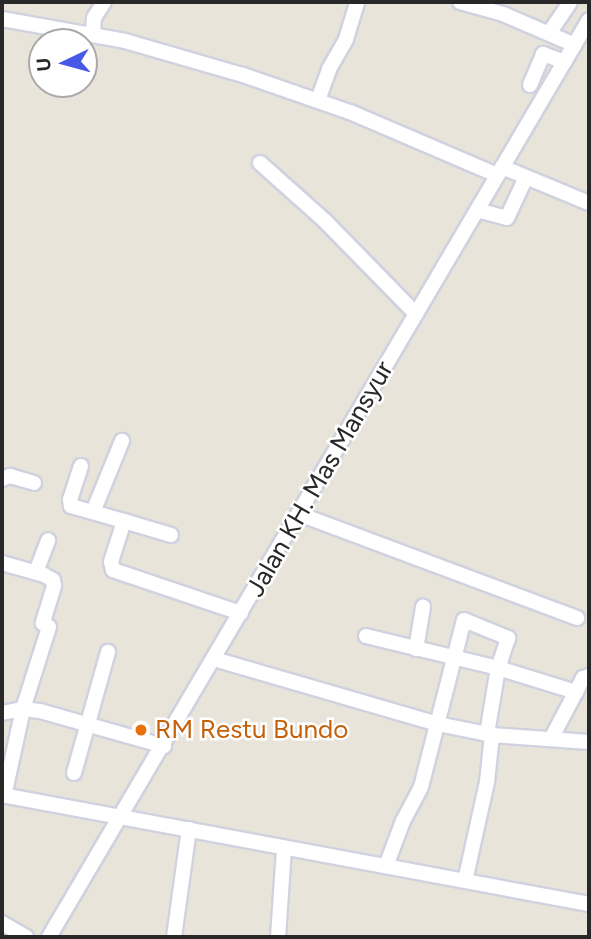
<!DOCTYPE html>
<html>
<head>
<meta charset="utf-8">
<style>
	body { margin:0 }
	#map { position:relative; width:591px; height:939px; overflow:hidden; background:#e9e4da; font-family:Figtree,sans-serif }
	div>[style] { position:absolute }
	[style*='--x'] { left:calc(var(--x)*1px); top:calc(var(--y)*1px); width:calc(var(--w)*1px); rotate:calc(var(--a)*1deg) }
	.roads { filter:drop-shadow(2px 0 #d0d2df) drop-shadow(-2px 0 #d0d2df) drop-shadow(0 2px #d0d2df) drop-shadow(0 -2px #d0d2df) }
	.minor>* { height:14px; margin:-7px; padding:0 7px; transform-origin:7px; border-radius:7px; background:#fff }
	.dots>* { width:19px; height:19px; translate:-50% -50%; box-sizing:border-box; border:4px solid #fff; border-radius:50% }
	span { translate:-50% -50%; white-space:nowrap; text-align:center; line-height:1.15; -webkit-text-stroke:5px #fff; paint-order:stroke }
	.street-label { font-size:26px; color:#282828 }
	.food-label { font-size:26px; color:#c56008 }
	.left { translate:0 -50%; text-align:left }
	.frame { position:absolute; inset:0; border:4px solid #282828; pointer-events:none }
	.north { position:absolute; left:28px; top:28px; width:70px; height:70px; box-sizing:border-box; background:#fff; border:2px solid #a9a9a9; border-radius:50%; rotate:265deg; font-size:19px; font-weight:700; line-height:28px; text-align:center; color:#282828 }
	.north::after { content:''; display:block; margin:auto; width:24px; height:32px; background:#4859e8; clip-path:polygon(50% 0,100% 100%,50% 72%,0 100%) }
</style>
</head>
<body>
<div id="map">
	<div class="roads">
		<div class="minor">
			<div style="--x:460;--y:2;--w:45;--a:15.6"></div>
			<div style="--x:503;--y:14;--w:78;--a:23.3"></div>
			<div style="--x:2;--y:19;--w:125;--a:10.1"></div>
			<div style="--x:125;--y:41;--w:123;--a:16.1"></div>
			<div style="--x:243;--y:75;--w:113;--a:19.1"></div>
			<div style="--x:350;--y:112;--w:160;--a:23.2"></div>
			<div style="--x:550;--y:32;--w:36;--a:-56"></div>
			<div style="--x:93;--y:35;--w:17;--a:-87"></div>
			<div style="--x:94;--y:18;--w:19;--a:-58"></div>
			<div style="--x:530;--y:85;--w:34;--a:-67"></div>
			<div style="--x:543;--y:54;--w:23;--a:20"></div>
			<div style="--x:318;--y:100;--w:33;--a:-70"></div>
			<div style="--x:329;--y:69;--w:34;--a:-60"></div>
			<div style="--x:346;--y:39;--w:39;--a:-73"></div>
			<div style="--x:260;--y:163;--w:87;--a:41.7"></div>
			<div style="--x:325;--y:221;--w:130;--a:45.6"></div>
			<div style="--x:502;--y:167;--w:94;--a:22.5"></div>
			<div style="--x:477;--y:210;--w:31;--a:15"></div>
			<div style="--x:507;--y:218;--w:45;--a:-65.1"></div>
			<div style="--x:81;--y:466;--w:35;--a:108"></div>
			<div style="--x:70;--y:499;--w:7;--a:82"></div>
			<div style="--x:71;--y:506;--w:55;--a:15.8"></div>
			<div style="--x:124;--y:521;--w:43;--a:107.6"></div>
			<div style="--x:111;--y:562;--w:8;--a:76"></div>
			<div style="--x:113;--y:570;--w:135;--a:18.6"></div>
			<div style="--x:2;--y:479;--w:9;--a:-21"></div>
			<div style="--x:10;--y:476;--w:25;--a:16"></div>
			<div style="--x:93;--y:512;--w:77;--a:-67.8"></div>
			<div style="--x:299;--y:514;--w:297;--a:20.5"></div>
			<div style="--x:124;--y:521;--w:49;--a:16.6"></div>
			<div style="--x:2;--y:563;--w:44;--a:15.9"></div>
			<div style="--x:44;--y:575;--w:10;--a:29"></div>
			<div style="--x:53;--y:580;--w:6;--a:81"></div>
			<div style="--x:54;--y:586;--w:39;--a:107"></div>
			<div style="--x:43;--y:623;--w:7;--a:34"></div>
			<div style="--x:49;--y:627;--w:86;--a:107.6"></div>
			<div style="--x:23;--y:709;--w:89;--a:102.3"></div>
			<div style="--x:36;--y:572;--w:34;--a:-69"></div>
			<div style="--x:366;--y:636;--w:136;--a:13.6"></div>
			<div style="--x:498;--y:668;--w:82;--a:17.1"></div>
			<div style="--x:416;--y:649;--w:43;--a:-80.5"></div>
			<div style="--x:214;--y:659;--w:233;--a:16.2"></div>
			<div style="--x:438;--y:724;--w:55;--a:11.5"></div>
			<div style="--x:492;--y:735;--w:97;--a:4.1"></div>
			<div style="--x:2;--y:713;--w:21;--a:-11"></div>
			<div style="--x:23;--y:709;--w:17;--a:7"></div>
			<div style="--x:40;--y:711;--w:129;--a:15.8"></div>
			<div style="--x:551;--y:739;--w:69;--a:-62.3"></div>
			<div style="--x:583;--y:678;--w:6;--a:-18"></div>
			<div style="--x:74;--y:773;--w:126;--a:-74.3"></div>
			<div style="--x:2;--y:795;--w:597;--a:10.52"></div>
			<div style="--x:386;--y:866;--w:48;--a:-69.3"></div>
			<div style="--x:403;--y:821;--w:38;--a:-62"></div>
			<div style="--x:421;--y:787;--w:172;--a:-75.6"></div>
			<div style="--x:464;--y:620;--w:48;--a:22.2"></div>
			<div style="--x:508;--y:638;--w:32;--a:108"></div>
			<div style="--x:498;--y:668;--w:67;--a:99.5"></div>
			<div style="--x:465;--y:881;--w:101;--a:-77.5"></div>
			<div style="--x:487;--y:782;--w:47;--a:-83.9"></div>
			<div style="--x:2;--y:923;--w:28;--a:30"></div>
			<div style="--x:49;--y:937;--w:1064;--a:-59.51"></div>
			<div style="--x:174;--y:937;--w:109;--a:-82.1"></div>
			<div style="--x:278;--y:937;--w:89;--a:-86.1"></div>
		</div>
	</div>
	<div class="dots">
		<div style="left:141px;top:730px;background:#e8710a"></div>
	</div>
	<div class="street-label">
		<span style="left:320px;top:479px;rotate:-60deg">Jalan KH. Mas Mansyur</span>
	</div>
	<div class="food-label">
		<span class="left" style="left:155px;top:730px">RM Restu Bundo</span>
	</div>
	<div class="frame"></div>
	<div class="north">U</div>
</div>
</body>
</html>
